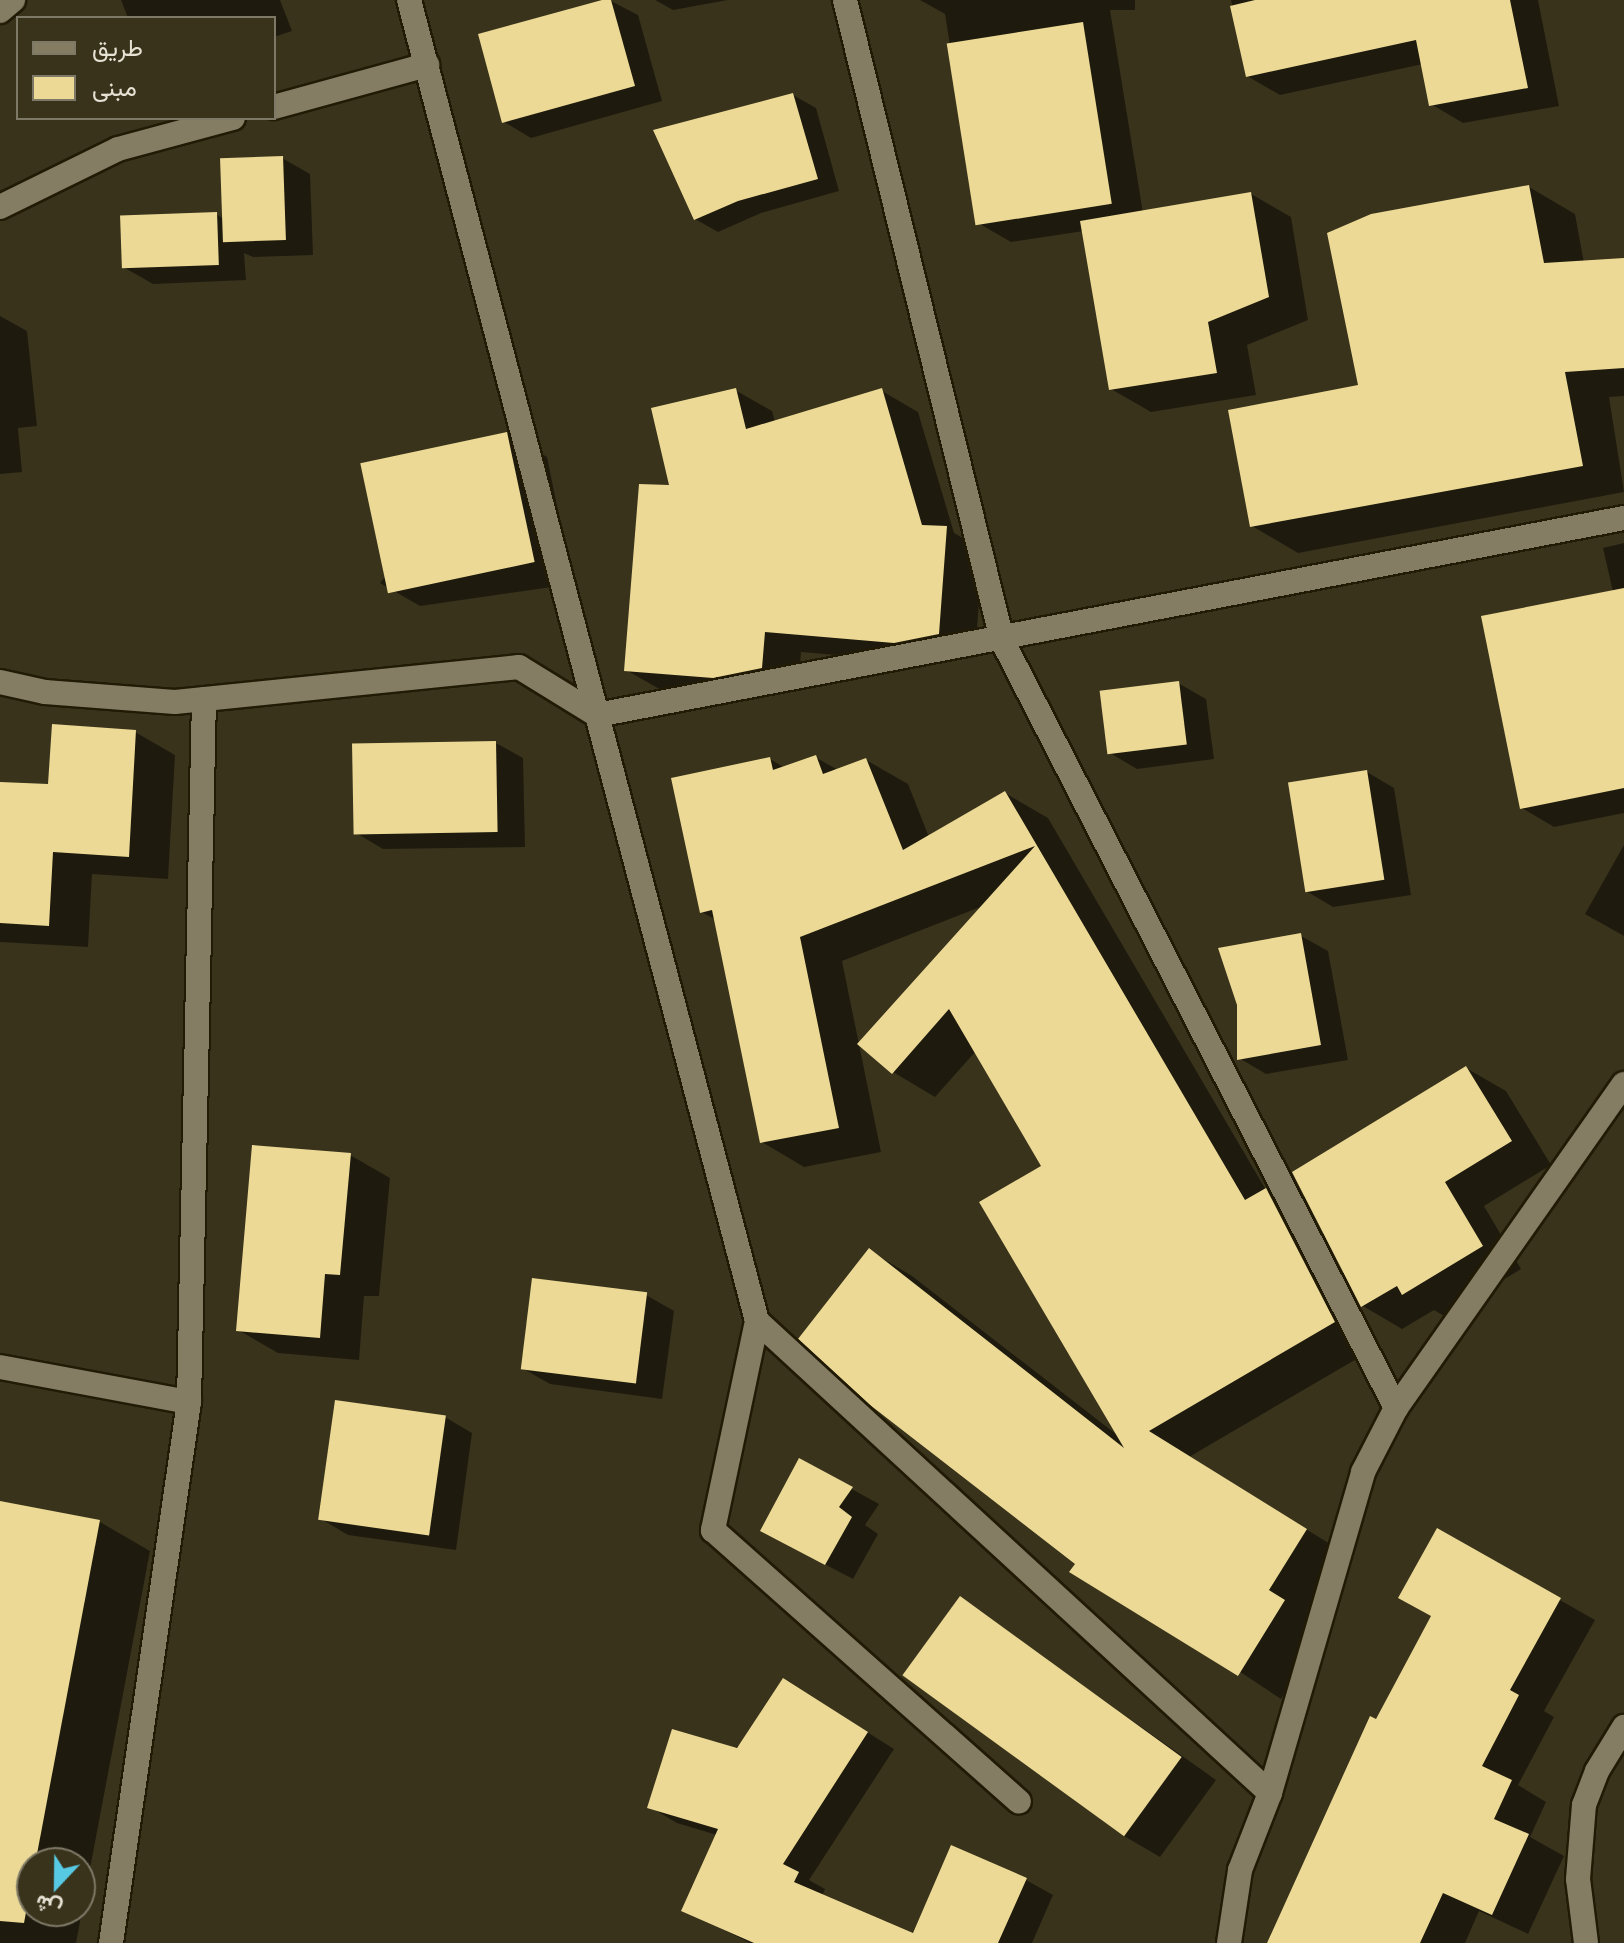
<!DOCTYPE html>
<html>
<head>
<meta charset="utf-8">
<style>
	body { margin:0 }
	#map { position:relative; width:1624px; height:1943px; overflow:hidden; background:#39331c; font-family:Literata,Vazirmatn,serif }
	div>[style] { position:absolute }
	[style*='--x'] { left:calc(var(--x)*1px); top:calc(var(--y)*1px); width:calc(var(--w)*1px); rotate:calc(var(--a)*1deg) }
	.shadow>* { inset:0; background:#0007 }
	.building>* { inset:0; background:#ecd995; transform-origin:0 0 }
	.roads { filter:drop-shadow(2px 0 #211a05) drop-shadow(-2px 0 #211a05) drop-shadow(0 2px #211a05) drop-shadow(0 -2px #211a05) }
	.minor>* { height:24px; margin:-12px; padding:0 12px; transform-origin:12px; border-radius:12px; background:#847d64 }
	span { translate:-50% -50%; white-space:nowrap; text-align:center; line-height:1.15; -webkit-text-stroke:8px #39331c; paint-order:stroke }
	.legend { position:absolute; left:16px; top:16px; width:260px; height:104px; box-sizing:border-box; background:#39331c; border:2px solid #7e7966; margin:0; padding:10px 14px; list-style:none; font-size:24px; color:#e6e2d4 }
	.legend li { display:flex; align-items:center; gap:16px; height:40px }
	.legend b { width:40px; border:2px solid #7e7966 }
	.north { position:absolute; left:16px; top:1847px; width:80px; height:80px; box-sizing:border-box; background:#39331c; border:2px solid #7e7966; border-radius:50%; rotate:202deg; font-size:22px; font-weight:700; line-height:32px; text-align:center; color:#e6e2d4 }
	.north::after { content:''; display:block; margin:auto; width:28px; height:36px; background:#58c9e3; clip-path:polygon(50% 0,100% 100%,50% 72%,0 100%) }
</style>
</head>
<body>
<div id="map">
	<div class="shadow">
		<div style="clip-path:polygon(121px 0,280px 0,292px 31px,274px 37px,274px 18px,128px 18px)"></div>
		<div style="clip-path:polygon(609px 0,638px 15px,662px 101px,531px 138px,504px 122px)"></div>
		<div style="clip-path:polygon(655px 0,728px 0,673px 10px)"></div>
		<div style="clip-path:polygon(920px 0,1135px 0,1135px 10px,1110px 10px,1143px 213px,1251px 194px,1291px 217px,1308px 320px,1247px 345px,1256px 395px,1151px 412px,1111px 389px,1084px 231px,1011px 242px,978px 223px,945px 14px)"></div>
		<div style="clip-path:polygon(1231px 0,1538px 0,1559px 106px,1463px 123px,1431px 104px,1423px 64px,1280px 95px,1247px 76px)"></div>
		<div style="clip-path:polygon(793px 95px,816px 108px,839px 191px,761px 213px,718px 232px,695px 219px)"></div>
		<div style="clip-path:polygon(282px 158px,310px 174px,313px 255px,253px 257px,244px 253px,246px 280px,153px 284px,125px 268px,216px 214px,224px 219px)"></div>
		<div style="clip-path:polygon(1529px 187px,1575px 214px,1584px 263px,1624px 260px,1624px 396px,1609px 397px,1624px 492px,1298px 553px,1252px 526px,1360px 387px)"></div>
		<div style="clip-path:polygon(0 316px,27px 331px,37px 426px,18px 428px,22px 472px,0 474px)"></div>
		<div style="clip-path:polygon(735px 390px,772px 411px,775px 422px,882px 391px,918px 412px,954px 533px,983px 549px,975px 654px,932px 663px,801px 652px,798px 688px,663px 691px,626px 670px,672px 488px)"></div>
		<div style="clip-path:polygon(507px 434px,547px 457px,573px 584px,420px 606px,380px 583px)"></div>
		<div style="clip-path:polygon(1624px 543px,1624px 813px,1554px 827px,1522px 808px,1613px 592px,1603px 548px)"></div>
		<div style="clip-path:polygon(1178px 683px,1206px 699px,1214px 759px,1137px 769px,1110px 753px)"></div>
		<div style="clip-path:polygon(135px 732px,175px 755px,168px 879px,92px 874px,88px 947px,0 942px,0 784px,50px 786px)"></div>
		<div style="clip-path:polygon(496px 743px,523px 758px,525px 847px,383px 849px,356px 833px)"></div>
		<div style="clip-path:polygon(815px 757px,838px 770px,866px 760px,908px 784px,929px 837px,1005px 793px,1048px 818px,1266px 1190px,1309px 1214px,1377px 1347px,1189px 1457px,1348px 1555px,1326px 1626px,1281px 1699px,1077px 1564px,870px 1251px,912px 1276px,1121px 1438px,1043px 1166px,976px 1051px,935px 1097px,893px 1072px,983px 906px,842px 961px,881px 1152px,804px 1167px,762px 1142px,716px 920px,702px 912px,770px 759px,785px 768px)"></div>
		<div style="clip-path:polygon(1367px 772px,1394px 788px,1411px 895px,1333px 907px,1306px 891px)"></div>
		<div style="clip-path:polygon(1624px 845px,1624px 936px,1585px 914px)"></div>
		<div style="clip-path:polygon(1301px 936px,1328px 951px,1348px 1060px,1266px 1074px,1239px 1058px)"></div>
		<div style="clip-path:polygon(1466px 1068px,1506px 1091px,1551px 1165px,1484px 1206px,1521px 1269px,1444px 1316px,1434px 1310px,1402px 1329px,1363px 1306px)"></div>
		<div style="clip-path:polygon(350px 1155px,390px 1178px,379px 1296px,364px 1296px,359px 1360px,278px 1353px,238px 1330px)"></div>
		<div style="clip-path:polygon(646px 1295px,674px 1311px,662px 1399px,550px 1384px,522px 1368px)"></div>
		<div style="clip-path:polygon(445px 1417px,472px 1433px,456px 1550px,348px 1535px,321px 1519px)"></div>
		<div style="clip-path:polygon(799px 1460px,879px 1504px,865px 1525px,878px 1534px,853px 1579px,790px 1546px)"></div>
		<div style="clip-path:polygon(evenodd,0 1503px,100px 1522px,150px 1551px,76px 1943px,0 1943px,0 1503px,32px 1863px,80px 1863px,80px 1911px,32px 1911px,32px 1863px)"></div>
		<div style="clip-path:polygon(1437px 1530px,1595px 1620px,1544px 1711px,1554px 1717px,1518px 1785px,1546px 1802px,1530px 1837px,1564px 1856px,1528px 1934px,1479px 1911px,1465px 1943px,1292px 1943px,1377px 1721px,1434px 1616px)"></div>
		<div style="clip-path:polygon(961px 1599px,1216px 1780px,1160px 1857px,1124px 1836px,912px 1679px)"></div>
		<div style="clip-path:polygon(810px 1696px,894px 1749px,809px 1880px,825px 1889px,822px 1896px,914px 1936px,1026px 1880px,1053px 1895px,1032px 1943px,750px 1943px,684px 1910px,717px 1835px,677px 1823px,650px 1807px)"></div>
	</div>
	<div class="building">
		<div style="clip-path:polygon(602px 0,611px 0,635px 86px,502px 123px,478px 34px)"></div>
		<div style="clip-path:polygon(1255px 0,1510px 0,1528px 88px,1429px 106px,1416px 40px,1246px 77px,1230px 6px)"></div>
		<div style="left:1083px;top:22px;width:184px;height:138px;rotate:81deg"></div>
		<div style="clip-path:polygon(793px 93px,818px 179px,738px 201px,694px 220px,653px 130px)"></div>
		<div style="left:283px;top:156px;width:84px;height:63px;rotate:88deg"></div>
		<div style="clip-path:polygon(1529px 185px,1544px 263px,1624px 258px,1624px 368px,1565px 372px,1583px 466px,1250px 527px,1228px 410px,1358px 385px,1327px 233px,1371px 214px)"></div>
		<div style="clip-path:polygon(1251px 192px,1269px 297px,1208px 322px,1217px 373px,1109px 390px,1080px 221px)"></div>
		<div style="left:217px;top:212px;width:53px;height:97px;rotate:88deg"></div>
		<div style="clip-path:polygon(736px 388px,746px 429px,882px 388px,922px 525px,947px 526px,939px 634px,894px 643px,765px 632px,762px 668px,713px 678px,624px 671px,639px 484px,669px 485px,651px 408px)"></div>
		<div style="left:507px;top:432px;width:133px;height:150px;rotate:78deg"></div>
		<div style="clip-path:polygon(1624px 588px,1624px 788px,1520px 809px,1481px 616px)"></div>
		<div style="left:1179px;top:681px;width:64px;height:80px;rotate:83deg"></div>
		<div style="clip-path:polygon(52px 724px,136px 730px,129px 857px,53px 852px,49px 926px,0 923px,0 782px,48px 784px)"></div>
		<div style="left:496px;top:741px;width:91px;height:144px;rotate:89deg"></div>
		<div style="clip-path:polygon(816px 755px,823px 774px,866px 758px,903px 850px,1005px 791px,1245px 1200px,1266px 1188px,1335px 1322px,1149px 1431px,1307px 1529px,1269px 1590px,1285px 1600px,1238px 1676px,1069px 1572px,1075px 1564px,870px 1405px,798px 1339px,869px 1248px,1124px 1448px,979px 1202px,1041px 1166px,949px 1009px,892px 1074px,857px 1044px,1035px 846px,800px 937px,839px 1128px,760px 1143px,712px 910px,700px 913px,671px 778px,770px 757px,773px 770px)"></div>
		<div style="left:1367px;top:770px;width:111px;height:80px;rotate:81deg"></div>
		<div style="clip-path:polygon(1301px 933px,1321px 1045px,1237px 1060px,1237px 1005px,1218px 948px)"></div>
		<div style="clip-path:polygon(1466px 1066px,1512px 1141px,1445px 1182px,1483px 1246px,1402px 1295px,1397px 1286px,1361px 1307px,1292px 1172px)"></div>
		<div style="clip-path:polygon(252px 1145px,351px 1153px,340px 1275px,325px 1274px,320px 1338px,236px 1331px)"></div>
		<div style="left:532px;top:1278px;width:116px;height:92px;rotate:7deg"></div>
		<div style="left:335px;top:1400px;width:112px;height:121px;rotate:8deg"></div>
		<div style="clip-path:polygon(799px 1458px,853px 1487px,839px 1507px,852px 1517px,825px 1565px,760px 1531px)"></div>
		<div style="clip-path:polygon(0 1501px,100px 1520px,24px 1923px,0 1921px)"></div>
		<div style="clip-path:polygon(1437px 1528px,1561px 1598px,1510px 1690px,1519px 1695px,1482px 1766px,1512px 1780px,1494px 1819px,1529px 1834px,1492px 1915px,1443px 1893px,1420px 1943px,1267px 1943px,1370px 1716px,1376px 1719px,1431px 1616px,1398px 1598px)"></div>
		<div style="left:960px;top:1596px;width:274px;height:98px;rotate:36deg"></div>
		<div style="clip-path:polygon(783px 1678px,868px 1732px,783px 1864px,799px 1872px,794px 1882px,913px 1933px,951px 1845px,1027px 1878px,998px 1943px,754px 1943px,681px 1911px,718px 1829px,647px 1808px,672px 1729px,737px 1748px)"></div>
	</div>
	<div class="roads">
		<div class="minor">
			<div style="--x:409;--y:0;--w:739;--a:75.27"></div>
			<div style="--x:597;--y:715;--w:1046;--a:-10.86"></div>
			<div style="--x:845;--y:0;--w:659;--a:76.22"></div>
			<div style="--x:1002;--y:640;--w:863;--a:62.84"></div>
			<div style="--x:0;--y:11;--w:17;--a:-40"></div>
			<div style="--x:274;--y:107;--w:159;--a:-15.4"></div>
			<div style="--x:0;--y:207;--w:131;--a:-26.2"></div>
			<div style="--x:118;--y:149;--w:119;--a:-15.1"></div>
			<div style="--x:0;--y:682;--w:46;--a:12.5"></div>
			<div style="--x:45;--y:692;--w:130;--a:4.4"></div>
			<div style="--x:175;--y:702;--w:346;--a:-5.8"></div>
			<div style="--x:519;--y:667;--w:92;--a:31.6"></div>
			<div style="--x:597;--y:715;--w:627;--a:75.21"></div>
			<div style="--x:757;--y:1321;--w:697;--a:42.62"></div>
			<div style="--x:757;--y:1321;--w:214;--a:101.9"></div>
			<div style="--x:713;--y:1530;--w:409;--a:41.6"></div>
			<div style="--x:0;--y:1367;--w:192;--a:10.5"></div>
			<div style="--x:111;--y:1943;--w:547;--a:-81.8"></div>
			<div style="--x:189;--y:1402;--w:703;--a:-88.78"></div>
			<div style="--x:1229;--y:1943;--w:74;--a:-81.4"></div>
			<div style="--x:1240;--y:1870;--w:83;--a:-68.7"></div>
			<div style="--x:1270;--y:1793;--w:334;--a:-73.8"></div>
			<div style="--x:1363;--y:1472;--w:72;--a:-62.7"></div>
			<div style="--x:1396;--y:1408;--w:396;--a:-54.9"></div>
			<div style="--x:1586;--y:1943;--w:64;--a:-97.1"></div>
			<div style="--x:1578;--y:1879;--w:74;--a:-85.4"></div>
			<div style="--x:1584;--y:1805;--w:36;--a:-69"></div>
			<div style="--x:1597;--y:1771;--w:52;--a:-58.5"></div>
		</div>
	</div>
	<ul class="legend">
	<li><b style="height:10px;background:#847d64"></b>طريق</li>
	<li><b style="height:22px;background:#ecd995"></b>مبنى</li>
	</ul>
	<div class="north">ش</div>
</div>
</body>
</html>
